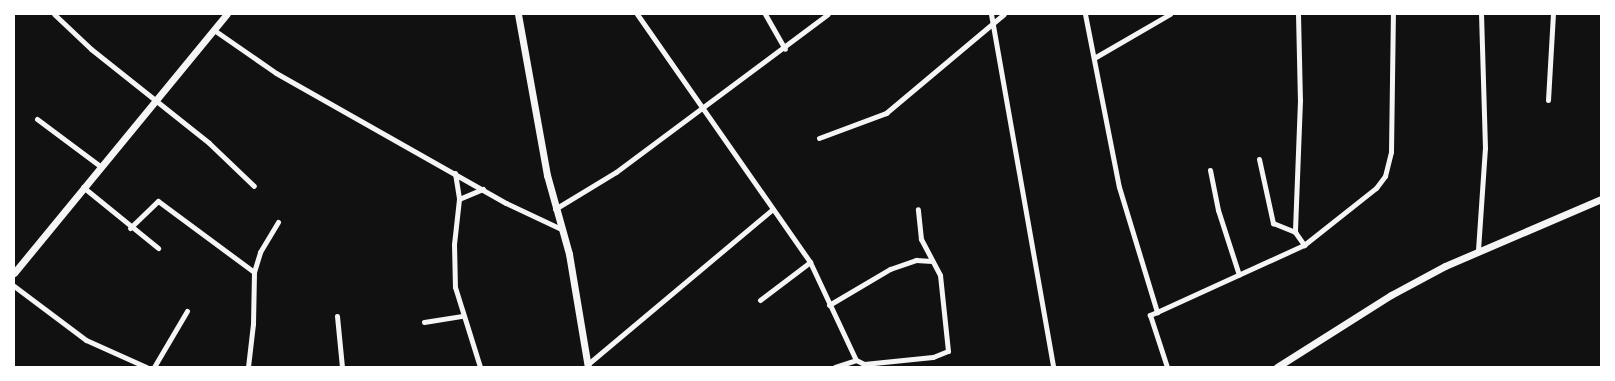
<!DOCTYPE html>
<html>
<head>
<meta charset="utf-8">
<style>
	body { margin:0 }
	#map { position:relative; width:1615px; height:381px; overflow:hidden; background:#111; font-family:"Roboto Condensed",sans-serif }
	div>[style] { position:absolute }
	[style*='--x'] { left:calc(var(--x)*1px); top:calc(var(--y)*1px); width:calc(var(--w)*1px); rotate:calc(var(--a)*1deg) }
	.minor>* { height:5px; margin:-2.5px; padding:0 2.5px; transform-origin:2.5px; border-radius:2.5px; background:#f5f5f5 }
	.tertiary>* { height:7px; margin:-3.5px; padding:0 3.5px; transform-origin:3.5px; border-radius:3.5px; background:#f5f5f5 }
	span { translate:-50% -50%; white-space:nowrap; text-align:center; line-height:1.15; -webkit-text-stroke:4.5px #fff; paint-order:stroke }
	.frame { position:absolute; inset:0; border:15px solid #fff; pointer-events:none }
</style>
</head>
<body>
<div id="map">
	<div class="minor">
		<div style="--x:54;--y:14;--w:51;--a:43.4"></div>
		<div style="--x:91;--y:49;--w:151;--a:38.5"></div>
		<div style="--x:209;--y:143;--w:62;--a:43.7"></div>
		<div style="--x:637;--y:14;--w:302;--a:55.1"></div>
		<div style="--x:810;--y:262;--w:108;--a:64.9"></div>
		<div style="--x:856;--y:360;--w:9;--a:27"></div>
		<div style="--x:864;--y:364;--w:69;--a:-5.8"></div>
		<div style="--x:933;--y:357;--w:16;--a:-22"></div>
		<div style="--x:948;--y:351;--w:76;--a:-96"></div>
		<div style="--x:940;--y:275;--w:41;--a:-117.8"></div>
		<div style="--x:921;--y:239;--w:30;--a:-96"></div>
		<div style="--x:765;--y:14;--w:40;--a:60.3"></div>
		<div style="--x:991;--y:14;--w:358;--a:80"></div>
		<div style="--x:1085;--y:14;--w:176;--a:78.9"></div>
		<div style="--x:1119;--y:187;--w:131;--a:73.1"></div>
		<div style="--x:1157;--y:312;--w:8;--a:157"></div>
		<div style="--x:1150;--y:315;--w:55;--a:71.9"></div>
		<div style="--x:1298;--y:14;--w:86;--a:88.7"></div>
		<div style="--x:1300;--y:100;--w:132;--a:92.2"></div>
		<div style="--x:1295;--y:232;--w:16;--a:55"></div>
		<div style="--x:214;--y:30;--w:75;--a:34.7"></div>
		<div style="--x:276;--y:73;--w:264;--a:29.5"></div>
		<div style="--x:506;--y:203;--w:61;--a:25.3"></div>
		<div style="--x:1094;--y:58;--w:88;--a:-30.1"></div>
		<div style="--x:1548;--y:100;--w:86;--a:-86.7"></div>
		<div style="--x:37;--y:119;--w:79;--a:36.7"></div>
		<div style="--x:819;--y:138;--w:72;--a:-20.5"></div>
		<div style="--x:886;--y:113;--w:154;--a:-40"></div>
		<div style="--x:1259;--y:159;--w:66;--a:77.7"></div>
		<div style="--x:1273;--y:223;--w:24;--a:22"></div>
		<div style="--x:1210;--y:170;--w:41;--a:78.7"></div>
		<div style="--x:1218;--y:210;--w:68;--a:72.1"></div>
		<div style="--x:455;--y:173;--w:26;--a:81"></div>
		<div style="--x:459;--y:199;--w:45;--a:96.3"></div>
		<div style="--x:454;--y:244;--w:43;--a:88.7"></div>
		<div style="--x:455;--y:287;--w:84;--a:72.6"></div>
		<div style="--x:83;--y:187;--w:97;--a:39.1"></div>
		<div style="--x:459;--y:199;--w:26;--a:-23"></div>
		<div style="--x:555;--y:209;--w:71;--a:-31.2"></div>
		<div style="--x:616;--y:172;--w:264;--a:-36.7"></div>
		<div style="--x:130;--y:228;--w:39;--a:-44"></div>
		<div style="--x:158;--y:201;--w:119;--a:36.5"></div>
		<div style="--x:1478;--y:250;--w:102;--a:-86.1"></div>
		<div style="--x:1485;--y:148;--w:134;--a:-91.7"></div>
		<div style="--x:14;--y:286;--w:90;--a:36.9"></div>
		<div style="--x:86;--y:340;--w:66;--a:24.2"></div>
		<div style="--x:760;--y:300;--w:63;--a:-37.2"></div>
		<div style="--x:829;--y:305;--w:71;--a:-30.5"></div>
		<div style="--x:890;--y:269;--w:28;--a:-19"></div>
		<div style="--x:916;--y:260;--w:16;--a:4"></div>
		<div style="--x:1157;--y:312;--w:162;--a:-24.5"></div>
		<div style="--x:1304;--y:245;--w:92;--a:-38.4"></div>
		<div style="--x:1376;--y:188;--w:15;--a:-53"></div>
		<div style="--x:1385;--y:176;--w:25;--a:-76"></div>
		<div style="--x:1391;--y:152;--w:138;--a:-89.2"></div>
		<div style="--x:337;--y:316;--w:51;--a:84.4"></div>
		<div style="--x:424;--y:322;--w:39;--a:-9"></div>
		<div style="--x:588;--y:364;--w:241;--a:-40"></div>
		<div style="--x:154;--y:367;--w:65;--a:-59.5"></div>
		<div style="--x:248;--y:367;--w:43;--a:-83.4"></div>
		<div style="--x:253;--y:324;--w:52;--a:-88.9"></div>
		<div style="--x:254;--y:272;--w:21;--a:-73"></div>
		<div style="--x:260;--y:252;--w:35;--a:-59"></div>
		<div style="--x:835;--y:367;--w:22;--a:-18"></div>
	</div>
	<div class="tertiary">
		<div style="--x:518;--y:14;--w:164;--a:79.8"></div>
		<div style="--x:547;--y:175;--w:82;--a:74.4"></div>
		<div style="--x:569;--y:254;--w:115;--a:80.5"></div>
		<div style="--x:14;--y:273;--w:335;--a:-50.6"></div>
		<div style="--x:1277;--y:367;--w:135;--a:-32.3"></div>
		<div style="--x:1391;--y:295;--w:61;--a:-28.2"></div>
		<div style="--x:1445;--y:266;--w:170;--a:-23.2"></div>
	</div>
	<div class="frame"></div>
</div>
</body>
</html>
